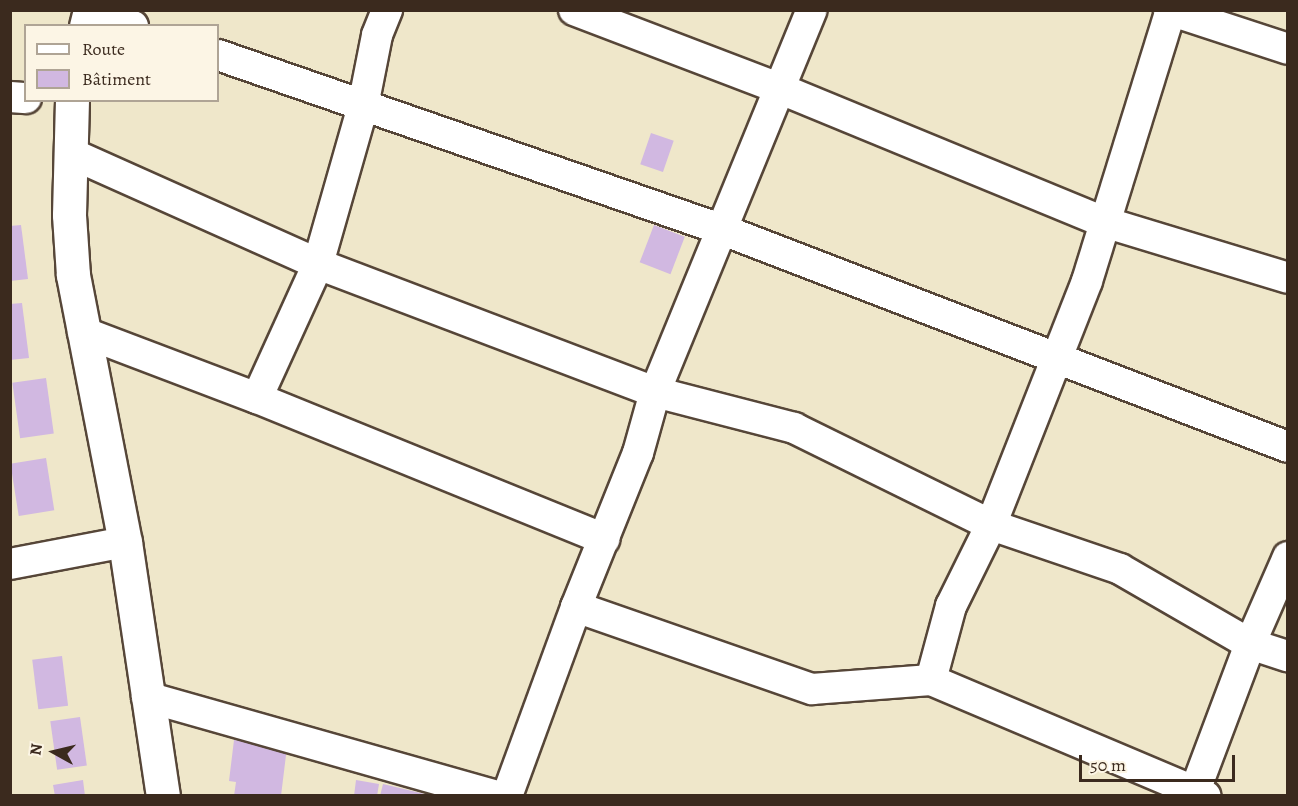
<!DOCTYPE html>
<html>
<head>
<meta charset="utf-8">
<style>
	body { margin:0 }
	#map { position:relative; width:1298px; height:806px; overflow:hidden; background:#efe7ca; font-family:Alegreya,serif }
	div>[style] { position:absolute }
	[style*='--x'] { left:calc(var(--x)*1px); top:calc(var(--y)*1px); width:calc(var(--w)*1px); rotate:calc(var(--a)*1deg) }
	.building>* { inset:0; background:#d1b8e1; transform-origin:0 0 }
	.roads { filter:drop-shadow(2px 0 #564638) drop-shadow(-2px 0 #564638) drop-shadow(0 2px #564638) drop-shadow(0 -2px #564638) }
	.minor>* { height:30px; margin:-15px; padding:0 15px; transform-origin:15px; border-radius:15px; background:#fff }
	.major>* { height:33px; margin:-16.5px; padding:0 16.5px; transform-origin:16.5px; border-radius:16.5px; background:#fff }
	span { translate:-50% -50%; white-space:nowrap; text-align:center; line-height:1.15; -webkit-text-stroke:4.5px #fcf5e5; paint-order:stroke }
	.frame { position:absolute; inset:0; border:12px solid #3b2a1e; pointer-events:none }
	.legend { position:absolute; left:24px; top:24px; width:195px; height:78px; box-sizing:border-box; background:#fcf5e5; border:2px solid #afa495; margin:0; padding:8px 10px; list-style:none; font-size:18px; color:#3b2a1e }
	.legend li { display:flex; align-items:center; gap:12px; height:30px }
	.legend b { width:30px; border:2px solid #afa495 }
	.north { position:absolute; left:24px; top:722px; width:60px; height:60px; -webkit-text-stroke:4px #fcf5e5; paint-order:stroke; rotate:278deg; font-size:16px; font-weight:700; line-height:24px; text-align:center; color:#3b2a1e }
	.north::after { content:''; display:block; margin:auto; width:21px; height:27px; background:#3b2a1e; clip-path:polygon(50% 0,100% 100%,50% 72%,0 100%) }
	.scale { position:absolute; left:1079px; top:755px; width:156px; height:27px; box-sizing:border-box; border:3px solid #3b2a1e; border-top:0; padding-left:8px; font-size:18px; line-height:21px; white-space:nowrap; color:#3b2a1e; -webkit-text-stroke:4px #fcf5e5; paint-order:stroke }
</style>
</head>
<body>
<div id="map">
	<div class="building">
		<div style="left:651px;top:133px;width:24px;height:33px;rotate:19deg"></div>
		<div style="clip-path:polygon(21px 225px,28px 279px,10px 281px,10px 226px)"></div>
		<div style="left:654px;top:225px;width:33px;height:40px;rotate:21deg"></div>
		<div style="clip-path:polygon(22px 303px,29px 358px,10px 360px,10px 304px)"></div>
		<div style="left:46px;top:378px;width:56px;height:34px;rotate:82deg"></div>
		<div style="left:46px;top:458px;width:53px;height:36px;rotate:81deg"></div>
		<div style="left:62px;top:656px;width:50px;height:30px;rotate:83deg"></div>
		<div style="left:80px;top:717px;width:49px;height:30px;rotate:82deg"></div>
		<div style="clip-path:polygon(234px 740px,287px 747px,281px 796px,234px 796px,236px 782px,229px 781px)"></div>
		<div style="clip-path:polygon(83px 780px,85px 796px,55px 796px,53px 785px)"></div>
		<div style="clip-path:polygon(356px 780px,379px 784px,377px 796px,354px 796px)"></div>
		<div style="clip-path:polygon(383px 784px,429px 795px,429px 796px,380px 796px)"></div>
	</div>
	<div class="roads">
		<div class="minor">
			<div style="--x:91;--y:10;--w:45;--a:20.9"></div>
			<div style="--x:574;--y:10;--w:222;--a:20.9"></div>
			<div style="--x:781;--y:89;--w:349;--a:22.4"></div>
			<div style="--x:1104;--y:222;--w:192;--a:16.9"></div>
			<div style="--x:1169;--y:10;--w:125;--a:18.1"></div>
			<div style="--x:218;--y:55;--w:534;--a:19.11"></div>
			<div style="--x:723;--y:230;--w:605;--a:21.01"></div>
			<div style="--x:10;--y:97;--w:16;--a:4"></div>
			<div style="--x:70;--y:153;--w:272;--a:24.1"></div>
			<div style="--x:318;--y:264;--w:360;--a:20.8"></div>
			<div style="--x:655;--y:392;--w:144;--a:14.5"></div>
			<div style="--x:794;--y:428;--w:220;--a:26.2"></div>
			<div style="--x:991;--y:525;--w:136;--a:18.8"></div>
			<div style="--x:1120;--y:569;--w:150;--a:30"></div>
			<div style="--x:1250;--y:644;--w:40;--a:18"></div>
			<div style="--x:83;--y:332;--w:186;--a:20.8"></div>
			<div style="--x:257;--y:398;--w:375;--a:22.1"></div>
			<div style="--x:257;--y:398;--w:147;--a:-65.5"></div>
			<div style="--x:318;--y:264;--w:164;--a:-74.1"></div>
			<div style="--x:363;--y:106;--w:72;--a:-78.8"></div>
			<div style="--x:377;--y:35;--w:27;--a:-68"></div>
			<div style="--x:10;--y:564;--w:117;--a:-10.8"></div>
			<div style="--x:576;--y:607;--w:250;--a:19.2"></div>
			<div style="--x:812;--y:689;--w:119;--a:-4.3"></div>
			<div style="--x:931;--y:680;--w:298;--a:22.9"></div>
			<div style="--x:931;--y:680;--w:77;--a:-74.9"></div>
			<div style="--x:951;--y:606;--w:90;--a:-63.7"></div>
			<div style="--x:991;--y:525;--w:262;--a:-68.5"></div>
			<div style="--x:1087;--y:281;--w:284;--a:-72.8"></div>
			<div style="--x:147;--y:697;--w:365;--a:15.8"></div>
			<div style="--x:507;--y:796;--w:201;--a:-69.9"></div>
			<div style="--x:576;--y:607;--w:166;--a:-68.1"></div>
			<div style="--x:638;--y:453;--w:63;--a:-74.4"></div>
			<div style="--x:655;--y:392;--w:413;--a:-67.7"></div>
			<div style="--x:1193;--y:796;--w:162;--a:-69.4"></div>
			<div style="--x:1250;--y:644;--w:95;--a:-66.4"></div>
		</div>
		<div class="major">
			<div style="--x:86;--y:26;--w:16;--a:-76"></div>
			<div style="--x:72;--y:100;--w:115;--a:91.5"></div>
			<div style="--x:69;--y:215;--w:60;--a:86.2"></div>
			<div style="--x:73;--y:275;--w:272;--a:79"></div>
			<div style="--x:125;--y:542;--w:257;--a:81.5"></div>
		</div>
	</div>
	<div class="frame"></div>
	<ul class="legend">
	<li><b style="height:8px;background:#fff"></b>Route</li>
	<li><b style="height:16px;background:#d1b8e1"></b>Bâtiment</li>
	</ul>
	<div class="north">N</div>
	<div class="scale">50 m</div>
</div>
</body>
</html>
